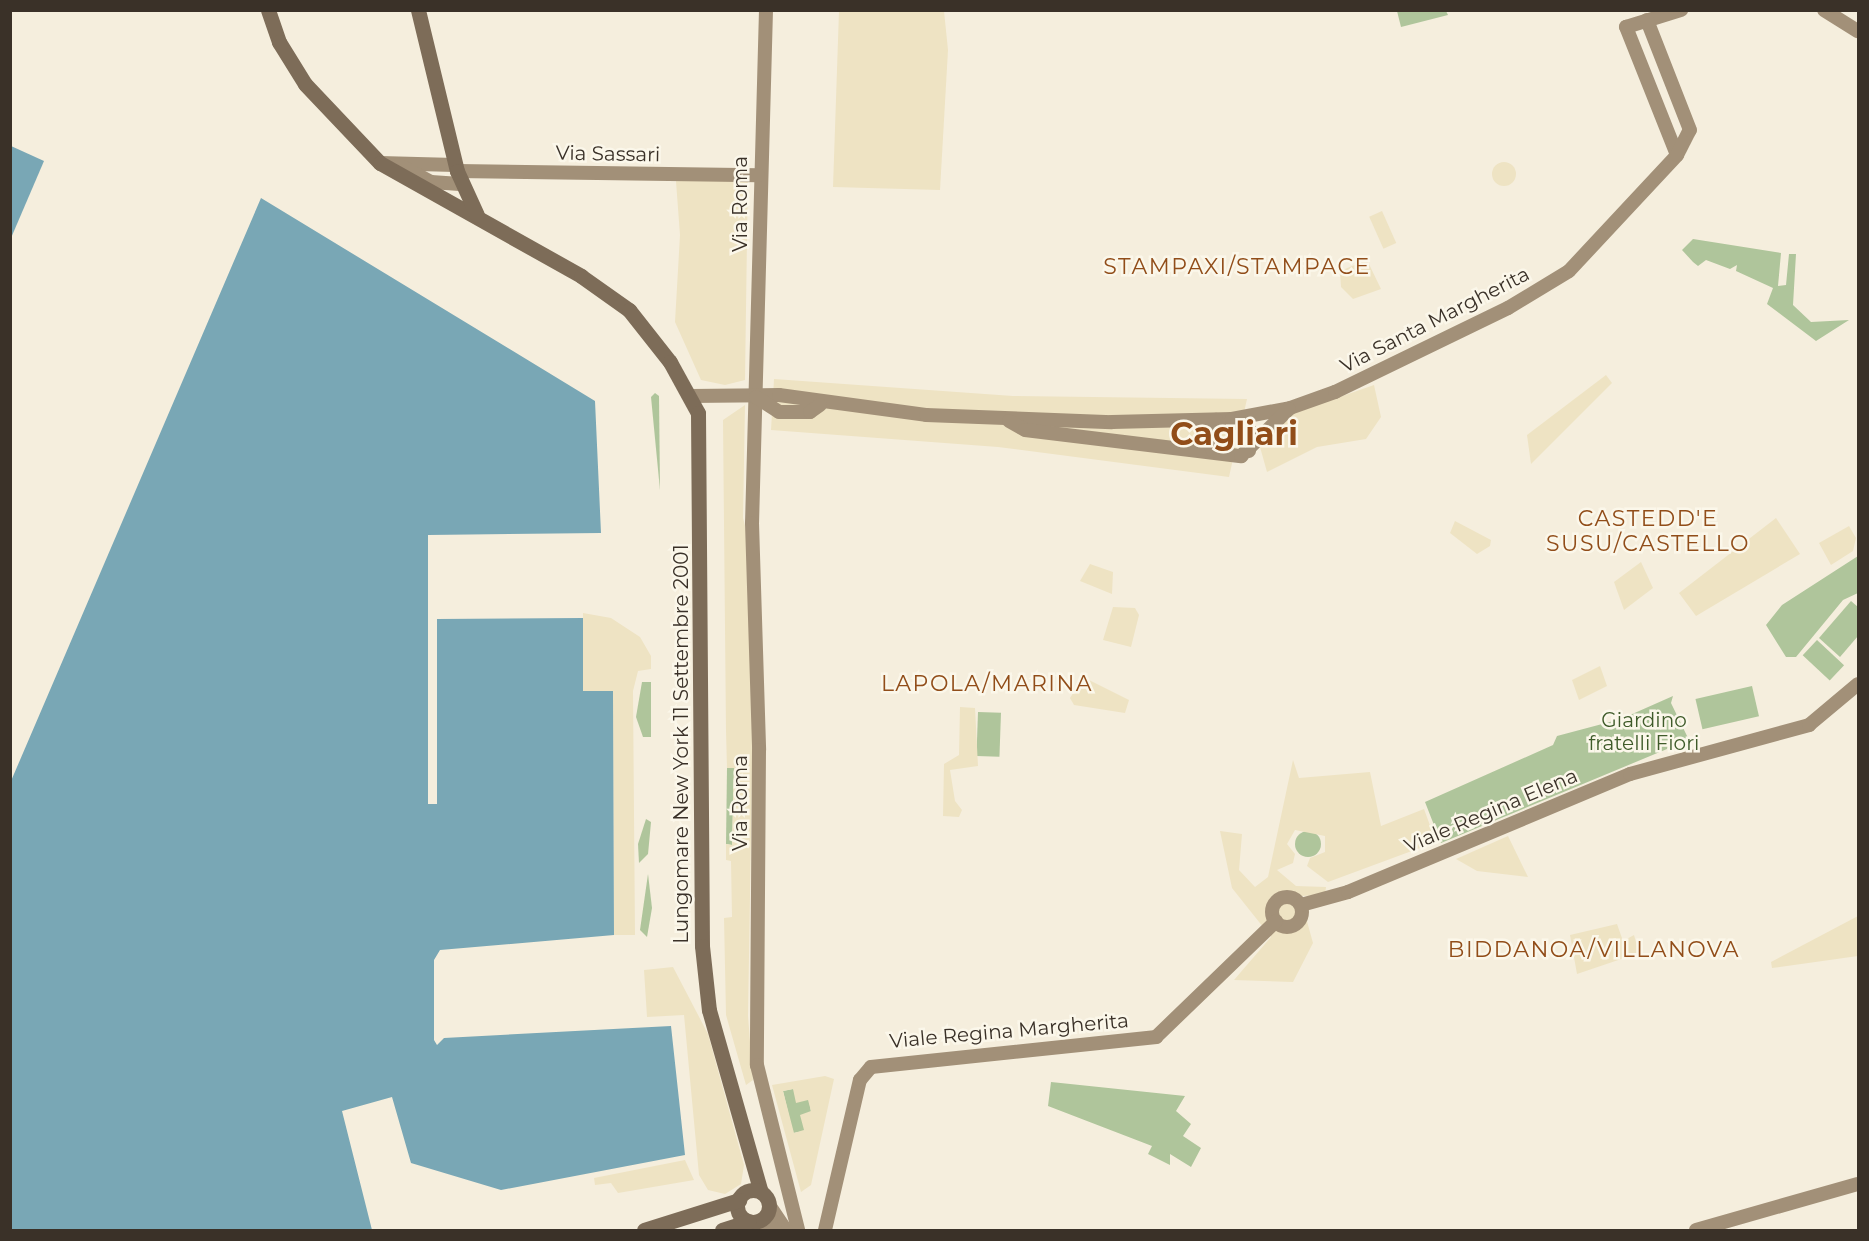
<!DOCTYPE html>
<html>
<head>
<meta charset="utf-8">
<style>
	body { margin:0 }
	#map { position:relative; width:1869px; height:1241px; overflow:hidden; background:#f5eedd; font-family:Montserrat,sans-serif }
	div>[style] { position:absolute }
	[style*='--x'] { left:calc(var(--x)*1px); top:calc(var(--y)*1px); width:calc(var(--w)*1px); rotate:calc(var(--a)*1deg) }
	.green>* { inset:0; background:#afc59b; transform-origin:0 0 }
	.round { border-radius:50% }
	.plaza>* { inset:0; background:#eee3c3; transform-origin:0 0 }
	.water>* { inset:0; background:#79a7b5 }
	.secondary>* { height:14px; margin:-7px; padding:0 7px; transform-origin:7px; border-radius:7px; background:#a29078 }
	.secondary>.ring { margin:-7px; padding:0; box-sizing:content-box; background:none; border:14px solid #a29078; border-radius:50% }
	.primary>* { height:15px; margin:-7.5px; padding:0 7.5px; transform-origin:7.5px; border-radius:7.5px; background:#7d6c58 }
	.primary>.ring { margin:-7.5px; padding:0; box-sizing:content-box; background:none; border:15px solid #7d6c58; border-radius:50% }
	span { translate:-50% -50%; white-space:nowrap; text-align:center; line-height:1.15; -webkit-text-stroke:5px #fbf7ea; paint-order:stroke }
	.street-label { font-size:20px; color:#3a3128 }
	.park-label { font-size:20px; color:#3f5b2a }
	.quarter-label { font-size:22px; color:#914d19; letter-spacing:1.5px }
	.town-label { font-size:32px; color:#914d19; font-weight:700 }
	.frame { position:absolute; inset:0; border:12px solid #3a3128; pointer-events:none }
</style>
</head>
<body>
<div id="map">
	<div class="green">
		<div style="clip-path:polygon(1397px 11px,1446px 11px,1448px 15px,1401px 27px)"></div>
		<div style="clip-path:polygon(1693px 239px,1781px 253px,1778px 286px,1786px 285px,1789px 254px,1796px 254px,1793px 305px,1811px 322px,1849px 320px,1816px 341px,1767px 304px,1773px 288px,1736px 271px,1737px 265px,1730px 269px,1706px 260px,1698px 266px,1693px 262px,1682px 250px)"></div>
		<div style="clip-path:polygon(655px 393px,659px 396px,660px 490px,651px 397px)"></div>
		<div style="clip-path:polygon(1858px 556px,1858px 593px,1843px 600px,1796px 657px,1786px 657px,1766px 625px,1782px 605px)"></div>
		<div style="clip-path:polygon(1851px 601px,1858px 607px,1858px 636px,1840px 657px,1819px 638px)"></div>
		<div style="left:1817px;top:640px;width:37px;height:21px;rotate:43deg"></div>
		<div style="clip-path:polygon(642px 682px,651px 682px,651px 737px,643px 737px,636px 717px)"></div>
		<div style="left:1752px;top:686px;width:31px;height:58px;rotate:77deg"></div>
		<div style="clip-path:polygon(1673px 696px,1671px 703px,1688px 738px,1669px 741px,1667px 749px,1441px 843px,1425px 802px,1553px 745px,1557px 736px,1621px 719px)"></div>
		<div style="left:978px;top:712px;width:23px;height:44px;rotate:2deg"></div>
		<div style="clip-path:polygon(734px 767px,732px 845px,726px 844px,727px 768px)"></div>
		<div style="clip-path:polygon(646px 819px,651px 822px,648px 854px,639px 863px,638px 844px)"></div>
		<div class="round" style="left:1295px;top:831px;width:26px;height:26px"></div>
		<div style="clip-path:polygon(648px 874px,652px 908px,647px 937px,640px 930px)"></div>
		<div style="clip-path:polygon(1051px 1082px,1185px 1096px,1176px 1111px,1191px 1124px,1183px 1136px,1201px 1148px,1191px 1167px,1170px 1154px,1170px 1165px,1148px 1154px,1152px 1146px,1048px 1106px)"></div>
		<div style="clip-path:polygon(793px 1089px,809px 1100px,811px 1112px,804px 1131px,793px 1133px,783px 1091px)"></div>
	</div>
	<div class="plaza">
		<div style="clip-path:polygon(839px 11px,944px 11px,948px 50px,940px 190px,833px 187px)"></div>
		<div class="round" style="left:1492px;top:162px;width:24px;height:24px"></div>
		<div style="clip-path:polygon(675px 168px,748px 169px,745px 380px,725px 385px,701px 380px,675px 322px,680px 235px)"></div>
		<div style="left:1382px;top:211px;width:35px;height:14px;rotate:66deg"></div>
		<div style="clip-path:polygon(1367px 260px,1381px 289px,1353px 299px,1341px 287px,1340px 271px)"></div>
		<div style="clip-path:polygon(1606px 375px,1612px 383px,1531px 464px,1527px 435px)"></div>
		<div style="clip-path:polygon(774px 379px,1013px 396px,1247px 399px,1240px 430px,1248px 440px,1235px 450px,1229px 477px,998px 447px,771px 430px)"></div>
		<div style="clip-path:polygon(1374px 385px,1381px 417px,1366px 439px,1317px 447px,1267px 472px,1260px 447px,1288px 415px)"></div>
		<div style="clip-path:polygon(745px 405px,743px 518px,750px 545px,753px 717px,748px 1016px,753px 1080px,746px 1085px,726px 1015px,724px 918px,732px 917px,731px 861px,726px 860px,726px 844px,732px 845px,734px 768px,727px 768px,726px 731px,723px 420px)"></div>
		<div style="clip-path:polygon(1776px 518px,1800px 554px,1696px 616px,1679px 593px)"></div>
		<div style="clip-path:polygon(1455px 521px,1491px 540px,1490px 546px,1477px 554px,1450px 533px)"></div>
		<div style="clip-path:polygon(1849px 526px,1856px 538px,1853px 551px,1831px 565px,1819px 543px)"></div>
		<div style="clip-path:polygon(1641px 562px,1653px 588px,1624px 610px,1614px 582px)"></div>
		<div style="clip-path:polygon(1090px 564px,1113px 572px,1112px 594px,1080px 581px)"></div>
		<div style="clip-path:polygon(1113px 607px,1135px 608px,1139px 615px,1131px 647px,1103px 640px)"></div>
		<div style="clip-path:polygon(583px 613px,611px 618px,640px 637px,651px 656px,651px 669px,638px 671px,633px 691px,635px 935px,614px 935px,613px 692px,583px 691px)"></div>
		<div style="clip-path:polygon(1600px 666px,1607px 686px,1579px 700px,1572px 680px)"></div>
		<div style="clip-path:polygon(1083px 677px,1129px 700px,1125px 713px,1074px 705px,1070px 698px)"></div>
		<div style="clip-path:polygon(960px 707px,975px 708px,978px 766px,950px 770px,955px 801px,962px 810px,959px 817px,943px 816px,944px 764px,959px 755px)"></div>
		<div style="clip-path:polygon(1293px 760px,1299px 778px,1370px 772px,1381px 826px,1424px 809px,1436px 842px,1328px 882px,1307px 866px,1310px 858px,1325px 852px,1325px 836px,1295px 830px,1287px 844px,1295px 854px,1293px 863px,1277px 870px,1296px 886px,1326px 887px,1325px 895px,1300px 896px,1313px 943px,1293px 982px,1234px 980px,1271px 937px,1232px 888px,1220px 831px,1242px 834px,1239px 870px,1255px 887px,1268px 877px)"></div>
		<div style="clip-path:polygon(1508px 836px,1528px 877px,1477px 871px,1456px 859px)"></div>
		<div style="clip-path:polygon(1858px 916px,1858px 956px,1772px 968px,1771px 962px)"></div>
		<div style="clip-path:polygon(1617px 924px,1623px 941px,1634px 935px,1639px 953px,1577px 974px,1570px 935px)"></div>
		<div style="clip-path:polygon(673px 967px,708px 1034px,744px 1165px,741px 1184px,725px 1194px,708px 1190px,699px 1175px,684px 1015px,647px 1017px,644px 970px)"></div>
		<div style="clip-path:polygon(evenodd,825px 1076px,834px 1079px,811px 1185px,801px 1192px,772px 1085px,825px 1076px,793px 1089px,796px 1103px,808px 1100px,811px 1111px,800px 1115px,804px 1130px,794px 1133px,783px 1091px,793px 1089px)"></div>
		<div style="clip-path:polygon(685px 1160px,694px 1180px,618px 1193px,611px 1183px,595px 1185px,594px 1178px)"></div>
	</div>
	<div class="water">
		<div style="clip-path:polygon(11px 146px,44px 161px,11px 238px)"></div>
		<div style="clip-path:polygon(261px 198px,595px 401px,601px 533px,428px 535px,428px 804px,437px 804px,437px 619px,583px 618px,583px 691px,613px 691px,614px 935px,440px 950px,434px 960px,434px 1040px,437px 1045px,444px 1038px,671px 1026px,685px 1155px,501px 1190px,411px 1163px,392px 1097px,342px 1111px,372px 1230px,11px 1230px,11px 781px)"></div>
	</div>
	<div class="secondary">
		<div style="--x:766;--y:10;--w:513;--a:91.56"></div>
		<div style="--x:752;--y:523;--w:227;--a:88.2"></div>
		<div style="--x:759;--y:750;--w:315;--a:90.4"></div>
		<div style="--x:757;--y:1065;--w:170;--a:76"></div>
		<div style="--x:1824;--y:10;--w:40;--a:32"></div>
		<div style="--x:1677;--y:155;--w:138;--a:-111.7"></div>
		<div style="--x:1626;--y:27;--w:58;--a:-17.2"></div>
		<div style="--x:380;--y:163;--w:75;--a:1.5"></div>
		<div style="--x:399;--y:165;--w:36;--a:28"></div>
		<div style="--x:431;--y:182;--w:29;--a:4"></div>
		<div style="--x:457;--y:171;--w:301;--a:0.8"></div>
		<div style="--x:690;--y:396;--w:89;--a:-0.6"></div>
		<div style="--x:779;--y:395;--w:148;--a:7.7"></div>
		<div style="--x:926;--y:415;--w:186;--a:2.2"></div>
		<div style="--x:1112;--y:422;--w:120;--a:-1.4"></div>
		<div style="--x:1232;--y:419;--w:59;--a:-10.7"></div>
		<div style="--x:1290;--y:408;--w:48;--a:-19.6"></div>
		<div style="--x:1335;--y:392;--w:192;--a:-25.9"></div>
		<div style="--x:1508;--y:308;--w:71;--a:-31.2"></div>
		<div style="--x:1569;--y:271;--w:158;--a:-47"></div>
		<div style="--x:1677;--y:155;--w:28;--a:-63"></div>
		<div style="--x:1690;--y:130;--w:118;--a:-111.4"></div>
		<div style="--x:756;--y:397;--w:27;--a:33"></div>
		<div style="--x:779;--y:412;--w:31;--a:0"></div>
		<div style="--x:810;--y:412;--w:12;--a:-35"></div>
		<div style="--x:1232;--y:419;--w:23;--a:34"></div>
		<div style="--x:1251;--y:432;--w:19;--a:96"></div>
		<div style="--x:1009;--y:421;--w:18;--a:29"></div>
		<div style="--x:1025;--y:430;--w:218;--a:6.9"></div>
		<div style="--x:1241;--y:456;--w:67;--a:-44.4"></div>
		<div style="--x:1213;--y:451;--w:16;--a:-117"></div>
		<div style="--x:1206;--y:437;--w:20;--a:-60"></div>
		<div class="ring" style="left:1272px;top:897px;width:16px;height:16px"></div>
		<div style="--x:1301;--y:905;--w:49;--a:-15.5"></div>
		<div style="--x:1348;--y:892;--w:306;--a:-22.7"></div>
		<div style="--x:1630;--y:774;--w:186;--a:-15.3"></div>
		<div style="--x:1809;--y:725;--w:64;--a:-39.9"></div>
		<div style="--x:769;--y:1205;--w:30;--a:56"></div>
		<div style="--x:759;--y:1221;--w:18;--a:29"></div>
		<div style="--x:825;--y:1230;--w:154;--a:-76.9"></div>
		<div style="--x:860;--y:1080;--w:17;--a:-50"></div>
		<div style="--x:871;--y:1067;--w:287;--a:-6"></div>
		<div style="--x:1156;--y:1037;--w:167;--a:-44"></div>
		<div style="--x:1696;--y:1230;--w:168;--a:-15.9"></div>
	</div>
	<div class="primary">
		<div style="--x:268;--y:10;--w:34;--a:71"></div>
		<div style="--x:279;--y:42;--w:49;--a:58.2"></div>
		<div style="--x:305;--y:84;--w:109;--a:46.5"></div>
		<div style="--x:380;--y:163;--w:231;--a:29.3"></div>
		<div style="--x:581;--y:276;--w:59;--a:35.3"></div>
		<div style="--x:629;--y:310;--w:66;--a:51.7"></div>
		<div style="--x:670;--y:362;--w:58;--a:61.2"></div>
		<div style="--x:698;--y:413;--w:533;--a:89.57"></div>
		<div style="--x:702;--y:946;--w:64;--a:83.8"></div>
		<div style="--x:709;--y:1010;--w:189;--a:74.1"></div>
		<div style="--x:418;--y:10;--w:166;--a:76.4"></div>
		<div style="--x:457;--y:171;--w:48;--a:65.6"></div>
		<div class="ring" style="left:737px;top:1190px;width:17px;height:17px"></div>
		<div style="--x:644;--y:1230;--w:100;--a:-17.5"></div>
		<div style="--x:722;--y:1230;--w:28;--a:-18"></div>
	</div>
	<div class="street-label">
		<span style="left:608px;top:154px;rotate:1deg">Via Sassari</span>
		<span style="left:740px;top:204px;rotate:-90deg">Via Roma</span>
		<span style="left:1435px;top:320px;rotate:-27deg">Via Santa Margherita</span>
		<span style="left:681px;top:744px;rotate:-90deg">Lungomare New York 11 Settembre 2001</span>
		<span style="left:740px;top:803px;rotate:-90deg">Via Roma</span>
		<span style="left:1491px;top:811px;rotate:-23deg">Viale Regina Elena</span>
		<span style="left:1009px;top:1031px;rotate:-5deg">Viale Regina Margherita</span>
	</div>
	<div class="park-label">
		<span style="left:1644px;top:732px">Giardino<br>fratelli Fiori</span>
	</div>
	<div class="quarter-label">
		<span style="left:1237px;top:267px">STAMPAXI/STAMPACE</span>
		<span style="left:1648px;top:531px">CASTEDD'E<br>SUSU/CASTELLO</span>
		<span style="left:987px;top:684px">LAPOLA/MARINA</span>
		<span style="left:1594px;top:950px">BIDDANOA/VILLANOVA</span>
	</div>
	<div class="town-label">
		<span style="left:1234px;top:434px">Cagliari</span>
	</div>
	<div class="frame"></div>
</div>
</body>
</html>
